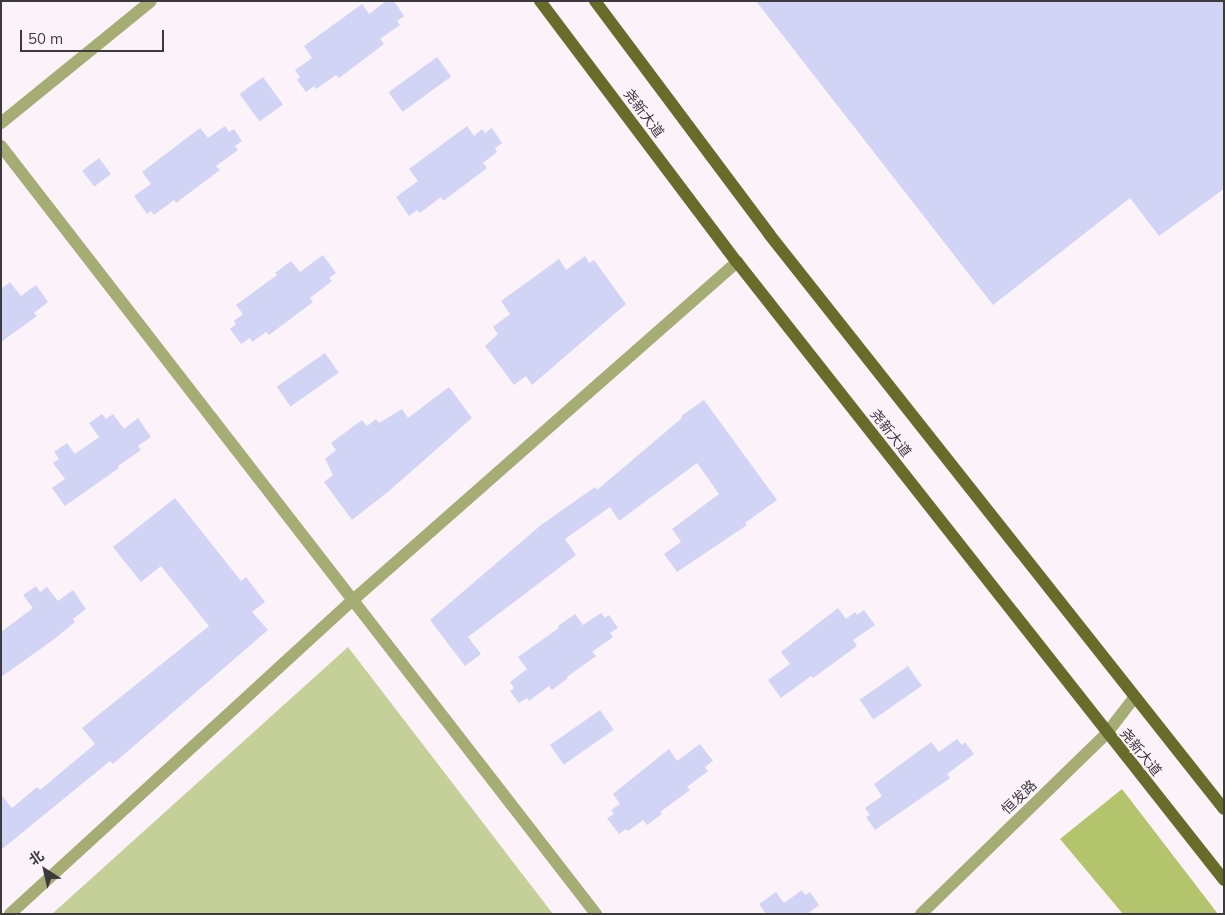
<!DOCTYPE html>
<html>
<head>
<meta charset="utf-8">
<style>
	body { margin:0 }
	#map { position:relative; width:1225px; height:915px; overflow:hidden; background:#fbf2fa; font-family:Mulish,"Noto Sans SC",sans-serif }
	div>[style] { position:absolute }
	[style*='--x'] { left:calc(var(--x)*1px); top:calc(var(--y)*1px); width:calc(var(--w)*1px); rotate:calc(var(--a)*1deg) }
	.green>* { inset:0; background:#c5d098 }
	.forest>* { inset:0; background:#b4c46d }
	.building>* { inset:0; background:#d2d4f5; transform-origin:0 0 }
	.minor>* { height:12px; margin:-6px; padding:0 6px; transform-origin:6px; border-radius:6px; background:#a6ad74 }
	.major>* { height:12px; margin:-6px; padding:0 6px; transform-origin:6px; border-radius:6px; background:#676c2b }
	span { translate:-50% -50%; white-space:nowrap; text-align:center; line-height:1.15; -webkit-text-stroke:4px #fbf2fa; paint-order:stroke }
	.street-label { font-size:14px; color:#3d3a3d }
	.frame { position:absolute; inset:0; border:2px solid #3d3a3d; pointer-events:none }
	.north { position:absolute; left:20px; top:845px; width:50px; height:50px; -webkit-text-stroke:4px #fbf2fa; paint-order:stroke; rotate:325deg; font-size:14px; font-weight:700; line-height:20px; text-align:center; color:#3d3a3d }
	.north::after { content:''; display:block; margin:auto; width:18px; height:22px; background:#3d3a3d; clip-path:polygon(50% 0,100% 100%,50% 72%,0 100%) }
	.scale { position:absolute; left:20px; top:30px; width:144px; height:22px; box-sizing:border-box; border:2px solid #3d3a3d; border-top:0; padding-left:6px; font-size:15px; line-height:18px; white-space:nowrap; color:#3d3a3d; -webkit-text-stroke:4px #fbf2fa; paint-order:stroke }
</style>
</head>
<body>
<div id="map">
	<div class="green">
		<div style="clip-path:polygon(348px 647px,553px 914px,52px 914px)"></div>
	</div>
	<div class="forest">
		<div style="clip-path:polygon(1122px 789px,1218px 914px,1123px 914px,1060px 839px)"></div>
	</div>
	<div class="building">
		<div style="clip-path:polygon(386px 1px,394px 1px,404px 16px,397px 21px,400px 25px,380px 39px,384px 44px,339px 78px,336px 75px,316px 89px,314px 86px,306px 92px,297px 80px,300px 77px,295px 70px,312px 58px,304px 46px,362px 4px,369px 14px)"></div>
		<div style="clip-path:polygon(756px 1px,1224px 1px,1224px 189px,1159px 236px,1130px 198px,993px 305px)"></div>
		<div style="left:437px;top:57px;width:24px;height:60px;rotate:54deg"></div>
		<div style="left:263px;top:77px;width:34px;height:29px;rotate:54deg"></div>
		<div style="clip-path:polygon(225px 126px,229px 132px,234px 129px,242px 141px,235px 146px,238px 150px,216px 166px,220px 170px,176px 203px,174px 200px,154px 215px,151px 211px,147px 214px,134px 196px,151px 184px,142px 172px,200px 128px,208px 138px)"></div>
		<div style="clip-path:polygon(467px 126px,474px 136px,482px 129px,485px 133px,492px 128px,502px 143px,495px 148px,497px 152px,483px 163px,487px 168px,443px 201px,441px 197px,420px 213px,417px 210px,409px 216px,396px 197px,418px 181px,409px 169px)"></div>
		<div style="left:99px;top:158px;width:20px;height:21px;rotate:53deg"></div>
		<div style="clip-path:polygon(323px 255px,336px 273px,329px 278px,332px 281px,310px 298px,313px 302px,269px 335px,266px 332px,252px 342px,250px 338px,241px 344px,230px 329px,236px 324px,234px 321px,243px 314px,236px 305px,277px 275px,275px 273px,291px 261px,300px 272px)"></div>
		<div style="clip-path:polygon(585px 256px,589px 263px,594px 260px,626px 304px,532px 385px,526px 376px,514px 385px,485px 346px,498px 334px,493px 327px,510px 314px,501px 301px,559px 259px,566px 270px)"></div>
		<div style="clip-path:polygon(10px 282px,21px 296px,36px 285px,48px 302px,34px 313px,37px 316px,1px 342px,1px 289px)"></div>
		<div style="left:325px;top:353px;width:24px;height:59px;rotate:55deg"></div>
		<div style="clip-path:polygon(449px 387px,472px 418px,389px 491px,352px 520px,324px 482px,333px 475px,325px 459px,336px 450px,331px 443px,362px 420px,367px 426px,376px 419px,379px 423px,402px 409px,408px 418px)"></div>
		<div style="clip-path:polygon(704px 400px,777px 500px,745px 523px,747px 525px,677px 572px,664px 554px,681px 542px,672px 529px,719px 494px,697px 463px,619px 521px,610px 507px,565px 539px,576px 555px,468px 637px,481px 654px,465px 666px,430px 620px,541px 525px,595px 487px,597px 490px,682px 418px,681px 416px)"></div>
		<div style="clip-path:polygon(102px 414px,106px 419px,113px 414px,124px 429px,138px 418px,151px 437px,138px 446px,141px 450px,118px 466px,119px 468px,65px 506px,52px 488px,65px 479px,53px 463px,59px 459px,54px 452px,67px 443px,75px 454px,99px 437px,89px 423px)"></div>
		<div style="clip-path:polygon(175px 498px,241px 581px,246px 577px,265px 602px,252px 612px,268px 630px,113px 764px,110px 761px,1px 850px,1px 795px,12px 808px,37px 787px,40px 790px,95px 744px,82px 728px,209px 626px,161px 566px,141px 582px,113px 547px)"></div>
		<div style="clip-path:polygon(36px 586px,40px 592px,47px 587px,58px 601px,73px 590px,86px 609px,73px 619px,75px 622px,53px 640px,1px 677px,1px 632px,33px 608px,23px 595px)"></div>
		<div style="clip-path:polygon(838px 608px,846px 619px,855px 612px,857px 615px,864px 610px,875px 625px,853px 640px,857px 646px,813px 678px,811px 676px,781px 698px,768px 680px,790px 664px,781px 652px)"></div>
		<div style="clip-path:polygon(601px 613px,605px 618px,609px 615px,618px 628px,610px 633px,613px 637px,592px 652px,596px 656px,567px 677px,568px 678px,552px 690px,549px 686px,529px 701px,527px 698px,519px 703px,510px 691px,514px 688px,510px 682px,527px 669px,518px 657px,559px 628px,558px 626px,575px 614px,583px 625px)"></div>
		<div style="left:908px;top:666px;width:24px;height:59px;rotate:55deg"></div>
		<div style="left:600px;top:710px;width:24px;height:61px;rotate:55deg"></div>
		<div style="clip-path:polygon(957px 739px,962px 745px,965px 742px,974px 754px,947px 774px,950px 778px,875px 830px,866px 817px,870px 815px,865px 808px,882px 796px,874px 784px,931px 742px,939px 752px)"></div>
		<div style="clip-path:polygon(700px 744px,713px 761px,705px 767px,708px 771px,687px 787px,690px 790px,660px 812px,662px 814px,647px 825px,643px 820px,628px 831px,626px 829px,619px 834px,607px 818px,614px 814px,611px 810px,620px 804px,613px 794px,669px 749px,677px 761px)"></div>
		<div style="clip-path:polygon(802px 890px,805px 895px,810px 892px,819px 905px,807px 914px,766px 914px,759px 904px,776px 892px,784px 903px)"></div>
	</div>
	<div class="minor">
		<div style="--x:1;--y:123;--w:193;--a:-39.1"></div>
		<div style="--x:1;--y:146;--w:972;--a:52.23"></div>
		<div style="--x:10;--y:914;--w:465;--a:-42.5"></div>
		<div style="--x:353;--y:600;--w:512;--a:-41.35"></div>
		<div style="--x:921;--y:914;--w:260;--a:-44.2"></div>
		<div style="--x:1107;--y:733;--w:44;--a:-52.4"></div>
	</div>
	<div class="major">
		<div style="--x:540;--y:1;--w:327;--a:53"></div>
		<div style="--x:737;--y:262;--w:787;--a:51.76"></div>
		<div style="--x:595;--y:1;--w:291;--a:53.2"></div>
		<div style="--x:769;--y:234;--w:733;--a:51.65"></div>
	</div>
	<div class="street-label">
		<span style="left:644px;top:113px;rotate:53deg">尧新大道</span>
		<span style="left:891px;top:433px;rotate:52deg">尧新大道</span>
		<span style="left:1141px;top:752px;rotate:51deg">尧新大道</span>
		<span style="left:1019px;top:797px;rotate:-44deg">恒发路</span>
	</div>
	<div class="frame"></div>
	<div class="north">北</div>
	<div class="scale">50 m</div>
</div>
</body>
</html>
